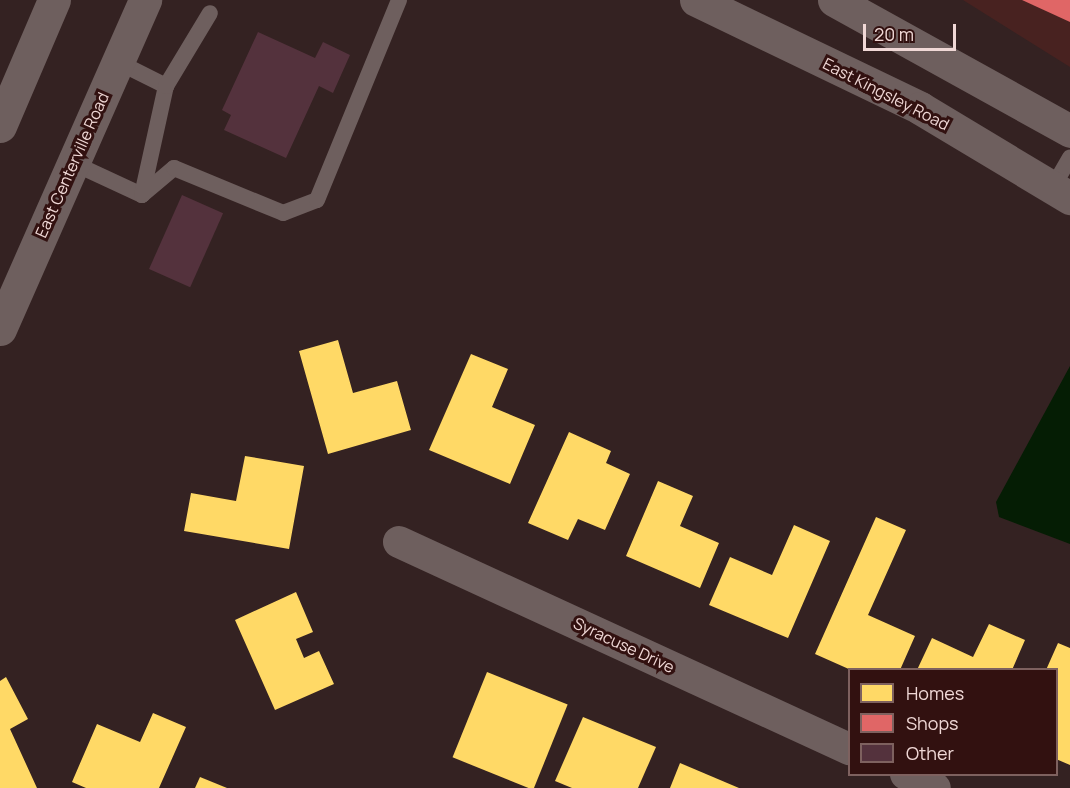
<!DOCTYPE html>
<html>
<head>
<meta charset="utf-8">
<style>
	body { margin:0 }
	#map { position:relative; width:1070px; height:788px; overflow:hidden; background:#342222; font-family:Manrope,sans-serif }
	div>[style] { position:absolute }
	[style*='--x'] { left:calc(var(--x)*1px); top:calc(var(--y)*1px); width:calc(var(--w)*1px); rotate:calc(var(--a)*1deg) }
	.built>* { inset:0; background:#482220 }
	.water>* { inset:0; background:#051d04 }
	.homes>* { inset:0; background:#ffd966; transform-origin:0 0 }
	.shops>* { inset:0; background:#e06666 }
	.building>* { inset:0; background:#54323d; transform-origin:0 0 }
	.lane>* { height:16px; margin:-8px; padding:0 8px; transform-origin:8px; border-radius:8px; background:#6e5f5e }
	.street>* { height:32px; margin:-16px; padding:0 16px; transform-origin:16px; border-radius:16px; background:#6e5f5e }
	.secondary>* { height:33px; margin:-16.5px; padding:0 16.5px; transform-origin:16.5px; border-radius:16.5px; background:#6e5f5e }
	span { translate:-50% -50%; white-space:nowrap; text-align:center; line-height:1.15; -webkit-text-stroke:6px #321110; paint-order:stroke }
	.street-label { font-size:16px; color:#f0d8d6 }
	.legend { position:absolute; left:848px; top:668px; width:210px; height:108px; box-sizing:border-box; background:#321110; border:2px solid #7e615f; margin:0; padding:8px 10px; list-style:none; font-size:18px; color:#f0d8d6 }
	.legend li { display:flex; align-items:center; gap:12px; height:30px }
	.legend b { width:30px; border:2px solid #7e615f }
	.scale { position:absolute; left:863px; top:24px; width:93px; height:27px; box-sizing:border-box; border:3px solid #f0d8d6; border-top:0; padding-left:8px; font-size:18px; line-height:21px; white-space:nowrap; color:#f0d8d6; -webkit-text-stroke:4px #321110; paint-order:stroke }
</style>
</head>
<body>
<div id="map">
	<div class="built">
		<div style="clip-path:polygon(963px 0,1070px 0,1070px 67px)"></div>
	</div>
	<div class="water">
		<div style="clip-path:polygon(1070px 366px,1070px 544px,999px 517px,996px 502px)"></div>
	</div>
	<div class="homes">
		<div style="clip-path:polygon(338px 340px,353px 393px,397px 381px,411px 430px,328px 454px,299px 351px)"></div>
		<div style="clip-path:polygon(471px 354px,508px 369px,492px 407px,535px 425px,510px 484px,429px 450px)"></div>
		<div style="clip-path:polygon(569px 432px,611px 451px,606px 463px,630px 474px,605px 530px,578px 519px,568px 540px,528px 523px)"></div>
		<div style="clip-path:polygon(245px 456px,304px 466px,289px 549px,184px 531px,191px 493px,236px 501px)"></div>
		<div style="clip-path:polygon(658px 481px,693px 496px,680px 526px,719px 543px,700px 588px,626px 556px)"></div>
		<div style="clip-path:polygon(876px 517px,906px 530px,868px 615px,915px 636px,900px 670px,851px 670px,815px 654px)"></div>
		<div style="clip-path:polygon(794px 525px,830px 541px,788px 638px,709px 605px,730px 557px,772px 575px)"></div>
		<div style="clip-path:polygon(296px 592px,313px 632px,296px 639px,304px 658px,319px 651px,334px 684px,275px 710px,235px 620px)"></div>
		<div style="clip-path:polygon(989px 624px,1025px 640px,1012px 670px,917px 670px,932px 638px,973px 657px)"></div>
		<div style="clip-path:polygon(1058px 643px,1070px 648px,1070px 765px,1056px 759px,1056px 670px,1046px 670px)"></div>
		<div style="left:487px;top:672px;width:87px;height:92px;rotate:22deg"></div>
		<div style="clip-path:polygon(6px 677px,28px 719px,10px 729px,37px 788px,0 788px,0 681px)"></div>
		<div style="clip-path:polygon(153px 713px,186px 727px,159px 788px,86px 788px,72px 782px,97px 724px,140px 742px)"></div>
		<div style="clip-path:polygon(583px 717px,656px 747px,638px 788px,572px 788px,555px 781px)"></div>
		<div style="clip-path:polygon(680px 763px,739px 788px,670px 788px)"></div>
		<div style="clip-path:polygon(200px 777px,227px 788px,195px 788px)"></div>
	</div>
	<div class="shops">
		<div style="clip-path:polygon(1022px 0,1070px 0,1070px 22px)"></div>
	</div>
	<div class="building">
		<div style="clip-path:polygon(258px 32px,315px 58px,323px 42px,350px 55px,333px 93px,319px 86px,286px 158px,224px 130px,231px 115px,222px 110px)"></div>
		<div style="left:182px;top:195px;width:45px;height:81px;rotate:24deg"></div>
	</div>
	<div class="lane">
		<div style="--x:118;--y:62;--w:54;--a:26.6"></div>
		<div style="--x:73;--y:163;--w:76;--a:24.9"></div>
		<div style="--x:142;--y:195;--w:112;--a:-77.6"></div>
		<div style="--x:166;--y:86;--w:85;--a:-58.9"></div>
		<div style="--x:1053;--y:187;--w:34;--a:-60"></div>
		<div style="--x:142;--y:195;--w:42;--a:-40.2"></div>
		<div style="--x:174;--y:168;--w:118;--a:22.4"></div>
		<div style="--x:283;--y:213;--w:36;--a:-21"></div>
		<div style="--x:317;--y:200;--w:216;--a:-67.7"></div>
	</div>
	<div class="street">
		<div style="--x:399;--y:542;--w:496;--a:24.7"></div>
		<div style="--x:906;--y:774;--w:32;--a:26"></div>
	</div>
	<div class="secondary">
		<div style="--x:696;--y:0;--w:249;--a:25.7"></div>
		<div style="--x:920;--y:108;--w:175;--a:31"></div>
		<div style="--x:834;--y:0;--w:270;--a:29"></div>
		<div style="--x:0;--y:126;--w:137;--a:-66.8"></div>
		<div style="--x:0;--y:329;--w:360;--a:-66.2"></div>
	</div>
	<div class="street-label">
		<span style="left:886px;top:94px;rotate:27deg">East Kingsley Road</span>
		<span style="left:72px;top:165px;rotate:-66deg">East Centerville Road</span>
		<span style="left:624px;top:645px;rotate:25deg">Syracuse Drive</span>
	</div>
	<ul class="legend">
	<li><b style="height:16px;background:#ffd966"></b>Homes</li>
	<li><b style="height:16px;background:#e06666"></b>Shops</li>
	<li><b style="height:16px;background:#54323d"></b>Other</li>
	</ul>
	<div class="scale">20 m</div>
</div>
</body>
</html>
